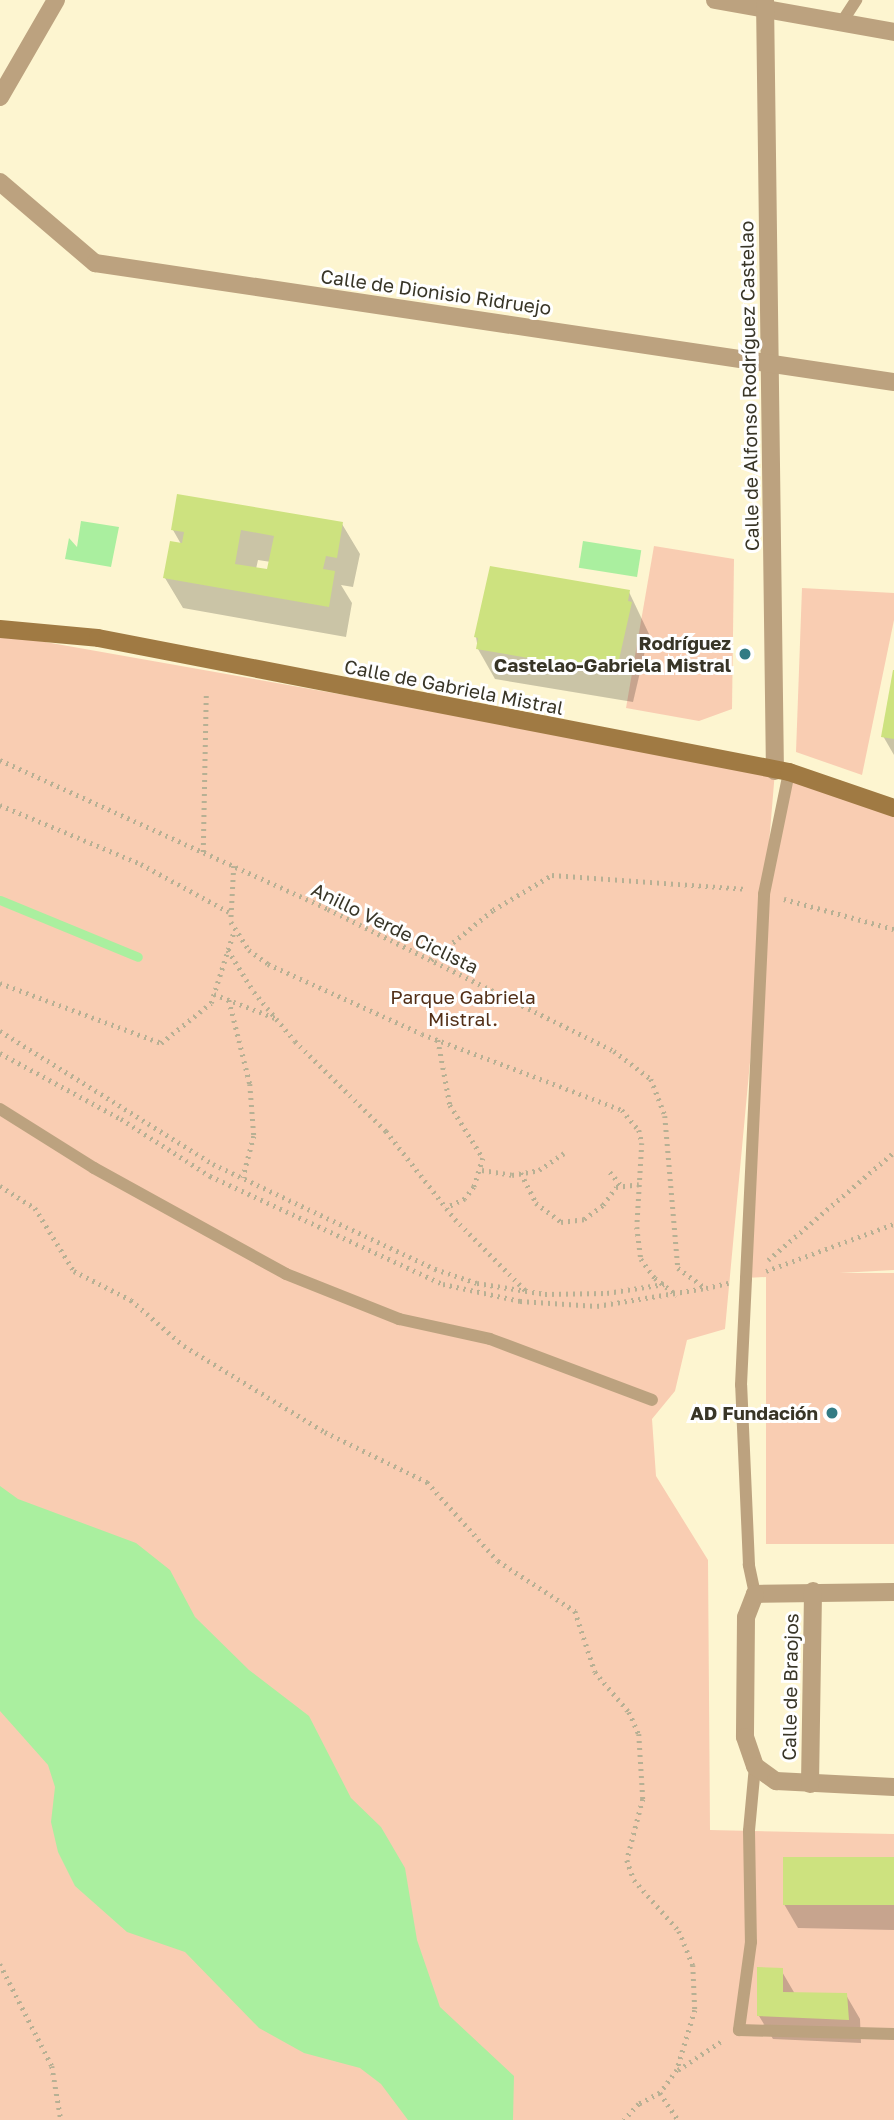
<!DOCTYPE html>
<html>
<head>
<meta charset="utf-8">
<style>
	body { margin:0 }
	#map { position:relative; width:894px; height:2120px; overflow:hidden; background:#fdf5d0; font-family:"Golos Text",sans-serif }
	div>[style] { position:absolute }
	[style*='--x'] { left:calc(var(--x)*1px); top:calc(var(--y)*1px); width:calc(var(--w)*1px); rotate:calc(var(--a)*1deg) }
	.green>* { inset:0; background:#f9cdb2; transform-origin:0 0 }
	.water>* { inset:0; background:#aaef9f; transform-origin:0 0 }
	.shadow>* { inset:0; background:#0003 }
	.stream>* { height:9px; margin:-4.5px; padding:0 4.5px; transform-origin:4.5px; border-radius:4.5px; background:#aaef9f }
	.building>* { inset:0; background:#cde27f; transform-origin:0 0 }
	.path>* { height:4.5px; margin-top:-2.25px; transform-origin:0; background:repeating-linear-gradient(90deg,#b7b094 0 2px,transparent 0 7px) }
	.lane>* { height:12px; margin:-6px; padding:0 6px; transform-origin:6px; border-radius:6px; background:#bca27f }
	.street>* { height:18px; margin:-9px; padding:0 9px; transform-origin:9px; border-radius:9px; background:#bca27f }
	.secondary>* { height:18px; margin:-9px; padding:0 9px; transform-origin:9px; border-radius:9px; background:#a07a43 }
	.dots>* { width:19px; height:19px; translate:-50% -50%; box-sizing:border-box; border:4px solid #fff; border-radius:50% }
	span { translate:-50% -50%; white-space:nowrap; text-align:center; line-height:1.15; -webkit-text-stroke:6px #fff; paint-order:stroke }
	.street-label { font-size:19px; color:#383527 }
	.poi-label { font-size:19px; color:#383527; font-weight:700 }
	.right { translate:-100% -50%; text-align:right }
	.park-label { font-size:19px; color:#522f17 }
</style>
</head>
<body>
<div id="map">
	<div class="green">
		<div style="clip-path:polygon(654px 546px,734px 559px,732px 709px,699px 721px,626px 708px)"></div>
		<div style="clip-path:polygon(802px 588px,894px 593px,894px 620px,862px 775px,796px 752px)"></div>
		<div style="clip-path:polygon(0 634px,775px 771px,766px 880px,789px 772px,894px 808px,894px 1270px,746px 1278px,762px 934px,725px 1329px,687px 1340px,675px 1391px,652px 1419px,656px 1476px,708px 1560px,710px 1830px,894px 1834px,894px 2120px,0 2120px)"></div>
		<div style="left:894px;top:1273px;width:271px;height:128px;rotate:90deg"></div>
	</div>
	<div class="water">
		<div style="clip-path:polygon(81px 521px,119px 527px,111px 567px,65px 559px,69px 538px,77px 547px)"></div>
		<div style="left:583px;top:541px;width:59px;height:27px;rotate:9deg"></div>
		<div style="clip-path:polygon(0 1486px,18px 1499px,136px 1543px,170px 1570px,195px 1617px,249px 1670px,309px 1716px,351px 1798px,381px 1827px,405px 1868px,417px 1940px,440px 2007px,514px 2076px,513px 2120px,408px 2120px,381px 2084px,360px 2068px,304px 2053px,259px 2028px,185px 1952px,127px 1932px,75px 1886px,58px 1852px,51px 1822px,55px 1787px,48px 1765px,0 1711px)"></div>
	</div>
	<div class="shadow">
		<div style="clip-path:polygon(evenodd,342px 524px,360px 554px,353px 587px,341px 585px,352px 603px,346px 637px,183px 608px,165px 578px,181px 544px,173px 530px,342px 524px,258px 560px,271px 562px,269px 571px,256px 569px,258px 560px)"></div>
		<div style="clip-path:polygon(629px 592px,649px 634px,633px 702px,495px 679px,478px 649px,476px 637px)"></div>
		<div style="clip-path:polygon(894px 672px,894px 755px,883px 736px)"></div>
		<div style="clip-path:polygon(894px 1859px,894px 1930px,798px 1928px,784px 1904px)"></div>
		<div style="clip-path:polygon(781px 1970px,795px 1994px,846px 1995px,860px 2019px,861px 2043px,773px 2039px,759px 2016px)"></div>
	</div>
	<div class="stream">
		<div style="--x:0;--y:900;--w:149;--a:22.4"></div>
	</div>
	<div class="building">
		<div style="clip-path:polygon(evenodd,177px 494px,343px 522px,337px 558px,326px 556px,323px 569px,335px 571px,329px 607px,163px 578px,170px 541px,182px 543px,184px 532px,171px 530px,177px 494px,241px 530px,274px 536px,267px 569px,235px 564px,241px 530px)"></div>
		<div style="clip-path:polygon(490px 566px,630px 590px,628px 601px,632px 602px,616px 673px,476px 649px,478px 638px,474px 637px)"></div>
		<div style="clip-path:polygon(893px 670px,894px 670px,894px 739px,881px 737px)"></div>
		<div style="left:783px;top:1857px;width:111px;height:48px"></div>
		<div style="clip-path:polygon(757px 1967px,783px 1968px,783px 1992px,847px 1993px,849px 2020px,757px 2016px)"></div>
	</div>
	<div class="path">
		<div style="--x:0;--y:760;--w:360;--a:24.4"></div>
		<div style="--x:328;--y:909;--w:319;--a:26.4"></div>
		<div style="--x:614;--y:1051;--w:46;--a:37.1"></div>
		<div style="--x:651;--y:1079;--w:40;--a:69"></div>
		<div style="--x:665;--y:1116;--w:153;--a:85.1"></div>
		<div style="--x:678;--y:1268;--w:34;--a:36"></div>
		<div style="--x:706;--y:1288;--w:23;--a:-13"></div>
		<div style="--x:0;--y:805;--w:153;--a:22.7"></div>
		<div style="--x:141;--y:864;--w:100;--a:28.6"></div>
		<div style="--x:203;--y:852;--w:160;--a:-88.9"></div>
		<div style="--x:234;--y:866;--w:56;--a:93.1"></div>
		<div style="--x:231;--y:922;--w:33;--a:57"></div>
		<div style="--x:249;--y:950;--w:24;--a:36"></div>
		<div style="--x:268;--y:964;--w:169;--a:24.4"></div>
		<div style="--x:422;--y:1034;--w:214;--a:20.8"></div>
		<div style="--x:622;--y:1110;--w:26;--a:50"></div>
		<div style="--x:639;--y:1130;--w:13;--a:77"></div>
		<div style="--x:642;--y:1143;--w:84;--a:93.4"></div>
		<div style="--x:637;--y:1227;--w:32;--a:83"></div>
		<div style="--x:641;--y:1259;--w:24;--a:54"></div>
		<div style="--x:655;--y:1278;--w:28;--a:38"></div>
		<div style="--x:784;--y:899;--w:114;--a:15.3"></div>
		<div style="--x:228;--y:950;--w:49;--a:58.2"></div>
		<div style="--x:254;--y:992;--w:64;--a:50.1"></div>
		<div style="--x:295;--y:1041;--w:128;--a:44.7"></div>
		<div style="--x:386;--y:1131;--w:112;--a:51.9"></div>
		<div style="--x:455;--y:1219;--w:101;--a:45.4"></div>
		<div style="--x:431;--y:960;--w:80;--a:-38.9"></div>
		<div style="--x:493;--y:910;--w:69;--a:-30.7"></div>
		<div style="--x:552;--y:875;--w:194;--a:4.1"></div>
		<div style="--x:0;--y:983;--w:172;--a:20.4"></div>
		<div style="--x:161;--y:1043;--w:64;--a:-38.7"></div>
		<div style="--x:211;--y:1003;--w:76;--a:-72.3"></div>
		<div style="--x:214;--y:994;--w:66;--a:21.5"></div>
		<div style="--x:229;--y:1000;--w:87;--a:76"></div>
		<div style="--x:250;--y:1084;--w:52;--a:85.6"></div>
		<div style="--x:254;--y:1136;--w:43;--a:104.7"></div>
		<div style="--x:0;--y:1031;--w:251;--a:32"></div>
		<div style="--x:213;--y:1164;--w:246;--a:25.3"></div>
		<div style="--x:435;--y:1269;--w:44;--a:18.4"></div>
		<div style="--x:477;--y:1283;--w:69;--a:9.2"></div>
		<div style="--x:545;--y:1294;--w:62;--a:-0.9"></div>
		<div style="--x:607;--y:1293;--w:58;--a:-9"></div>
		<div style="--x:438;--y:1040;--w:66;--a:79.5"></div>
		<div style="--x:450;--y:1105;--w:62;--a:58.1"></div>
		<div style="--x:483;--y:1158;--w:30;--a:107"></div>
		<div style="--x:474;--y:1187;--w:15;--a:127"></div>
		<div style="--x:465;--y:1199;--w:21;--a:155"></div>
		<div style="--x:0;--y:1053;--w:138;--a:28.6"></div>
		<div style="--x:121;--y:1119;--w:106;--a:32.6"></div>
		<div style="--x:210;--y:1176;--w:257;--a:24.9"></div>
		<div style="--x:443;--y:1284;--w:79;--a:12.4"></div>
		<div style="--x:520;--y:1301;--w:77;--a:3.7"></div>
		<div style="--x:597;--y:1306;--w:110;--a:-9.4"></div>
		<div style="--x:482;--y:1170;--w:30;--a:9"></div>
		<div style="--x:512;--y:1175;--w:27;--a:-10"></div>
		<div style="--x:539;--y:1170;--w:30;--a:-34"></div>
		<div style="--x:610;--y:1172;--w:17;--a:50"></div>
		<div style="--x:521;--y:1173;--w:34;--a:63"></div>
		<div style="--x:536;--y:1203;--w:31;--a:37"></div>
		<div style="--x:561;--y:1222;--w:23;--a:-7"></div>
		<div style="--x:584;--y:1219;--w:24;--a:-36"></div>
		<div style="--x:603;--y:1205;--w:22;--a:-54"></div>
		<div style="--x:616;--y:1187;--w:23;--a:-7"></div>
		<div style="--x:0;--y:1186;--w:41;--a:32.2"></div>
		<div style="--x:35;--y:1208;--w:74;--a:58.2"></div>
		<div style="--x:74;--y:1271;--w:64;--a:27"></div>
		<div style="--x:131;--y:1300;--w:70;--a:41"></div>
		<div style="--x:184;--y:1346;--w:165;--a:31.4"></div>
		<div style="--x:325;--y:1432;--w:114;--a:26.1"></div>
		<div style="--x:427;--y:1482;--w:106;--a:48.1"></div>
		<div style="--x:498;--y:1561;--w:92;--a:33"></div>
		<div style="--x:575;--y:1611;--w:64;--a:71.8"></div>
		<div style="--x:595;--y:1672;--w:52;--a:49.6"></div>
		<div style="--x:629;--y:1712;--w:24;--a:66"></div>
		<div style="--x:639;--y:1734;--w:65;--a:86.5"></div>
		<div style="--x:643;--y:1799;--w:63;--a:104.7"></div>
		<div style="--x:627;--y:1860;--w:21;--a:71"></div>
		<div style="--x:634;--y:1880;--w:68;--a:48.6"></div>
		<div style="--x:679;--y:1931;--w:37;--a:68"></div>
		<div style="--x:693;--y:1965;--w:45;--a:87.5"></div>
		<div style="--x:695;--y:2010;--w:63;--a:106.7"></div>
		<div style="--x:677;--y:2070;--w:29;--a:126"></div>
		<div style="--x:660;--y:2093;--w:24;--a:152"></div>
		<div style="--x:639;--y:2104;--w:22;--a:133"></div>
		<div style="--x:768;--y:1260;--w:166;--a:-40.6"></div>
		<div style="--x:766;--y:1271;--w:136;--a:-20.2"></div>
		<div style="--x:0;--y:1964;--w:114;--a:63"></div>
		<div style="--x:52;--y:2066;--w:55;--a:80.5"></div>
		<div style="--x:678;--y:2070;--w:54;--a:-33.7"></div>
		<div style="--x:660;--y:2093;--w:32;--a:56"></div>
	</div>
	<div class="lane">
		<div style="--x:840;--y:25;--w:30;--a:-57"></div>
		<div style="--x:0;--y:1109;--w:111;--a:32.1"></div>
		<div style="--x:94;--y:1168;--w:219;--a:28.9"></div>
		<div style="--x:286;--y:1274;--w:122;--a:21.7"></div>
		<div style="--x:399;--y:1319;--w:93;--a:12.4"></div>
		<div style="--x:490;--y:1339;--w:173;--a:20.6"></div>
		<div style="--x:755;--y:1594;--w:30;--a:-102"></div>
		<div style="--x:749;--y:1565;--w:180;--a:-92.5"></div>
		<div style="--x:741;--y:1385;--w:107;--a:-87.3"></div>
		<div style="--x:746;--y:1278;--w:384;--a:-87.3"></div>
		<div style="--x:764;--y:894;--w:125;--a:-78.4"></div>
		<div style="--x:755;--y:1766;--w:65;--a:95.3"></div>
		<div style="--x:749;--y:1831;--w:111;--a:89"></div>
		<div style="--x:751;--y:1942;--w:89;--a:97.8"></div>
		<div style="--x:739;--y:2030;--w:155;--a:1.5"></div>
	</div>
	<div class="street">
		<div style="--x:715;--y:0;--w:182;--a:10.1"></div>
		<div style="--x:765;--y:0;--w:771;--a:89.26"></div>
		<div style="--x:0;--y:97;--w:112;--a:-60"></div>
		<div style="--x:0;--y:182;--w:125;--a:40.5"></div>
		<div style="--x:95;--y:263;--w:808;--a:8.47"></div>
		<div style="--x:894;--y:1592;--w:139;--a:179.2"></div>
		<div style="--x:755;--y:1594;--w:25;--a:111"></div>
		<div style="--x:746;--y:1617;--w:120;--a:90.5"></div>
		<div style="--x:745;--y:1737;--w:31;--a:71"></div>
		<div style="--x:755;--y:1766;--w:26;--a:36"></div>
		<div style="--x:776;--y:1781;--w:118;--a:2.9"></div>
		<div style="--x:810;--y:1784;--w:193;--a:-89.1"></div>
	</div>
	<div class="secondary">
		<div style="--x:0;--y:629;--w:98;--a:5.2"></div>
		<div style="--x:98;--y:638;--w:704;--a:10.97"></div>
		<div style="--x:789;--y:772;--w:111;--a:18.9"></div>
	</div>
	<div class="dots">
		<div style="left:745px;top:654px;background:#337b84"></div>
		<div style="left:832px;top:1413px;background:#337b84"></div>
	</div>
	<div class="street-label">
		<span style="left:436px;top:292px;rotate:8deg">Calle de Dionisio Ridruejo</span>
		<span style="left:749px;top:386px;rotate:-91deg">Calle de Alfonso Rodríguez Castelao</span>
		<span style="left:454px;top:687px;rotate:11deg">Calle de Gabriela Mistral</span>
		<span style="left:395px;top:928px;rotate:26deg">Anillo Verde Ciclista</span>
		<span style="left:790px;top:1687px;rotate:-89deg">Calle de Braojos</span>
	</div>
	<div class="poi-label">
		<span class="right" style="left:731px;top:654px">Rodríguez<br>Castelao-Gabriela Mistral</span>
		<span class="right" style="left:818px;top:1413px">AD Fundación</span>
	</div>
	<div class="park-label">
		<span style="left:463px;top:1008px">Parque Gabriela<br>Mistral.</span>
	</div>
</div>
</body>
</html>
